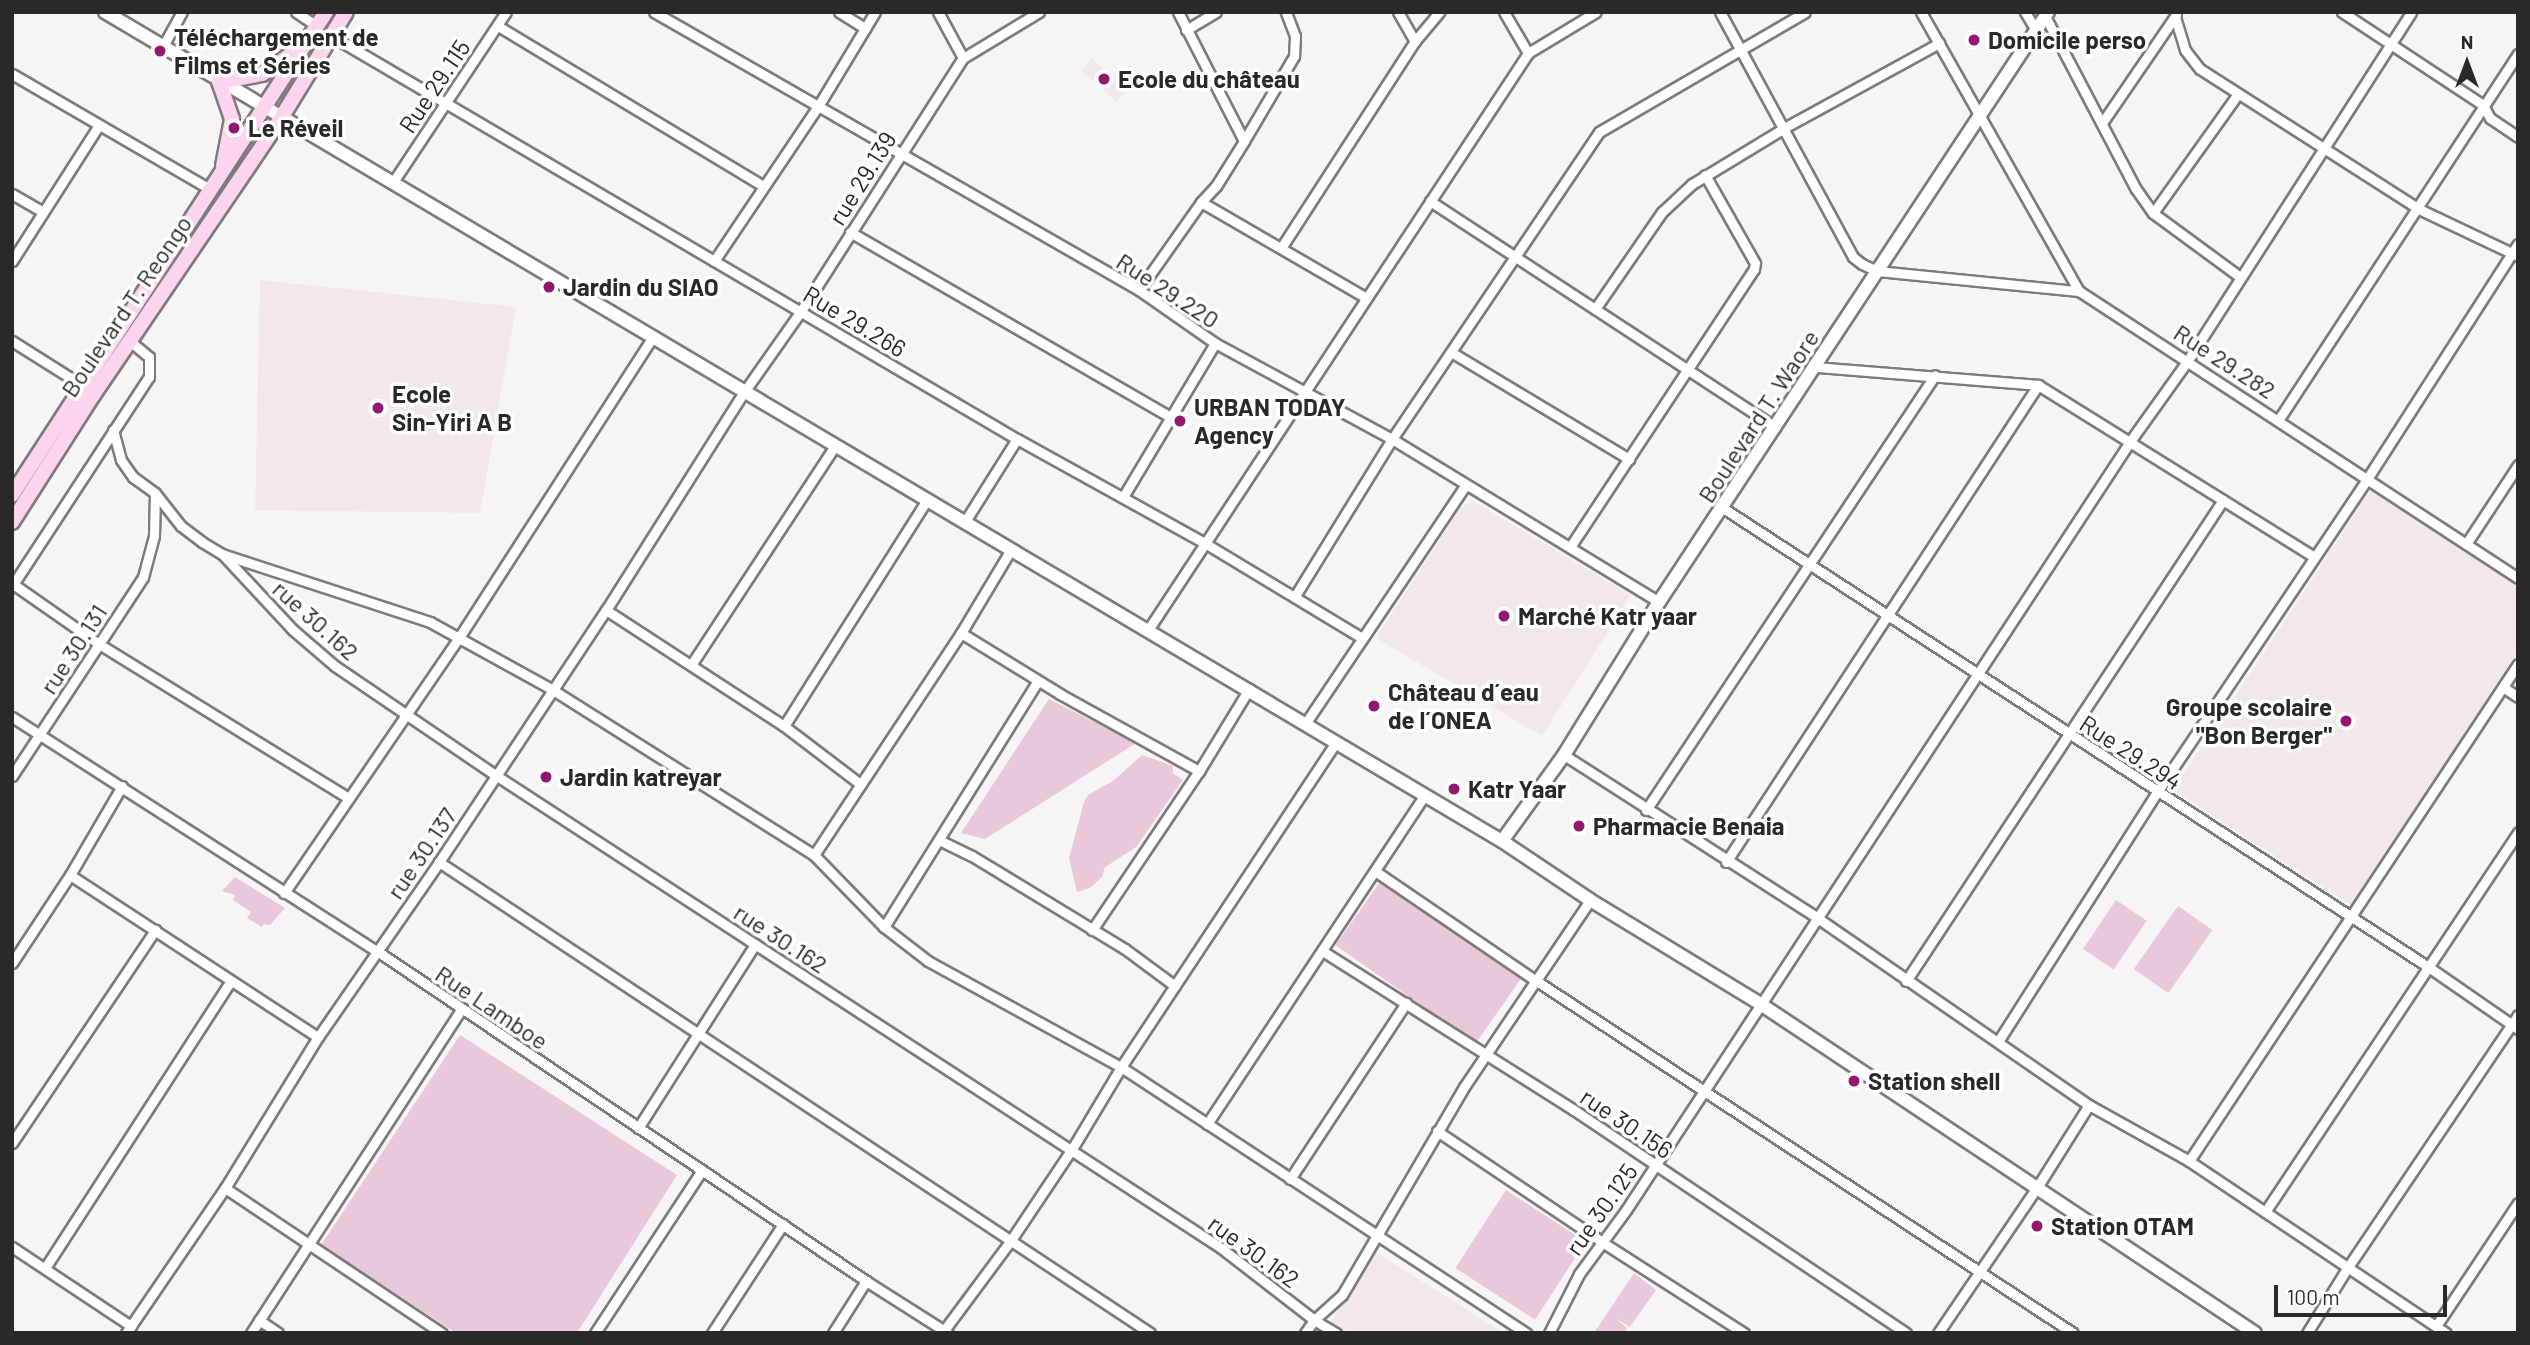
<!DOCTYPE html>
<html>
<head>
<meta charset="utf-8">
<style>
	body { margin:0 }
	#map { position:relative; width:2530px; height:1345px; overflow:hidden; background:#f7f4f6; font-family:Barlow,sans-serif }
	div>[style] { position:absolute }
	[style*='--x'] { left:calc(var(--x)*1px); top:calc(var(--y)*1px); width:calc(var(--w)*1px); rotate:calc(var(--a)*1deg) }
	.built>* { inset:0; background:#f3e7ee; transform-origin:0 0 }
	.green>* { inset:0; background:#e8c8da; transform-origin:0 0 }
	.roads { filter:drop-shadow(2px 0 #7e7b7d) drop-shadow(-2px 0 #7e7b7d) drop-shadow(0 2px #7e7b7d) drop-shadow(0 -2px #7e7b7d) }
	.street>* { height:9px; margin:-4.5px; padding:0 4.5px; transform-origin:4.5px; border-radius:4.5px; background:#fff }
	.secondary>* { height:12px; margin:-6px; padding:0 6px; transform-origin:6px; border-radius:6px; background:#fff }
	.primary>* { height:14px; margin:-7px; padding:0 7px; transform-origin:7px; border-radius:7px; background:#fdd4ed }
	.dots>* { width:19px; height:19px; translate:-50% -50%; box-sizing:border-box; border:4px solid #fff; border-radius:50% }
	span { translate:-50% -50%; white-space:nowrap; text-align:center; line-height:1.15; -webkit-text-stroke:7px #fff; paint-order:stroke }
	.poi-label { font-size:24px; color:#2a2829; font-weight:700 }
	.left { translate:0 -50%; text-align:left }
	.right { translate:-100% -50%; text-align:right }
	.street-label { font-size:24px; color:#2a2829 }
	.frame { position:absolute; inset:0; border:14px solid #2a2829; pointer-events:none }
	.north { position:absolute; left:2432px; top:28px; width:70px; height:70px; -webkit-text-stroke:5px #fff; paint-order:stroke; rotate:0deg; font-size:19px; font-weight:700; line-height:28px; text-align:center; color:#2a2829 }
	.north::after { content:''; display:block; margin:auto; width:24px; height:32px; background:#2a2829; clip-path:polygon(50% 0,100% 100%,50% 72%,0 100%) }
	.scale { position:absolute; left:2274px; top:1285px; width:173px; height:32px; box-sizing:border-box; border:4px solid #2a2829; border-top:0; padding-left:9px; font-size:21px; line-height:24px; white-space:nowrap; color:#2a2829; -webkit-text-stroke:5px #fff; paint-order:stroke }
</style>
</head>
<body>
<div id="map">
	<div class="built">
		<div style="left:1092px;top:58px;width:47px;height:16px;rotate:42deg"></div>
		<div style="clip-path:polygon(260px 280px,516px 307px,480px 513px,255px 510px)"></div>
		<div style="clip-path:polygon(2371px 490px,2518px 585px,2518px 651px,2351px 905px,2173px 790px)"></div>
		<div style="clip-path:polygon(1473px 501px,1631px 595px,1542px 736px,1376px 638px,1460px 508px)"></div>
		<div style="clip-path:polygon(1374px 1251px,1504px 1333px,1349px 1333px,1331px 1321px)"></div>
	</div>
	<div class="green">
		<div style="clip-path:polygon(1049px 699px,1136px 743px,985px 839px,961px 833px)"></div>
		<div style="clip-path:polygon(1142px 755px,1173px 766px,1173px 773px,1183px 780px,1136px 847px,1104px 868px,1103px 876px,1090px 888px,1077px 892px,1069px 858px,1084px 802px,1088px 795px,1113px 781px)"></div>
		<div style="clip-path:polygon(235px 877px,285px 908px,270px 925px,264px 924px,262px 927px,247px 918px,251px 912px,233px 900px,235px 895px,222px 891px)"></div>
		<div style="left:1382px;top:879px;width:171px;height:81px;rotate:35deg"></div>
		<div style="left:2116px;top:900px;width:37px;height:59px;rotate:34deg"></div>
		<div style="left:2178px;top:906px;width:42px;height:77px;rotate:35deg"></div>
		<div style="clip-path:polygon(460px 1035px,677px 1175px,577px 1333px,456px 1333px,321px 1245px)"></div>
		<div style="left:1506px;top:1190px;width:95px;height:93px;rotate:33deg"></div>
		<div style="clip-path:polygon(1634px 1273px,1656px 1290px,1630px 1327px,1615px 1318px,1627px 1328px,1624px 1333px,1594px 1333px)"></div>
	</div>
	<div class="roads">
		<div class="street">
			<div style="--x:296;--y:12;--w:25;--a:34"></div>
			<div style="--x:654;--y:12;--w:559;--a:29.82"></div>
			<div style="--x:1139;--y:290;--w:93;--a:34.9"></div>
			<div style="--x:1215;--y:343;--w:201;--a:28.5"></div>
			<div style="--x:1392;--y:439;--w:313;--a:31.4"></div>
			<div style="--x:839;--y:12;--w:31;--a:32"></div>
			<div style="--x:938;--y:12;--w:52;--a:61.5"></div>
			<div style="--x:1398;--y:12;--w:34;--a:60"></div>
			<div style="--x:1504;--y:12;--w:48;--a:59.7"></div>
			<div style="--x:1720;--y:12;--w:279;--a:61.5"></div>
			<div style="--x:1853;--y:257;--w:11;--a:38"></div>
			<div style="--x:1862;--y:264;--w:17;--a:25"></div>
			<div style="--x:1877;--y:271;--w:203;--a:5.7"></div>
			<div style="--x:2079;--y:291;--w:524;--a:33.17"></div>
			<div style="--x:1921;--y:12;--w:321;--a:60.5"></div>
			<div style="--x:2025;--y:12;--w:21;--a:59"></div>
			<div style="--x:2342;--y:12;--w:169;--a:33.4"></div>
			<div style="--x:2483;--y:105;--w:15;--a:62"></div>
			<div style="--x:2490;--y:118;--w:34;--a:34"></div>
			<div style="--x:2045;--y:16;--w:195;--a:62.3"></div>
			<div style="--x:2136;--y:189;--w:29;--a:55"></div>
			<div style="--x:2153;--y:213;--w:108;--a:36.3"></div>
			<div style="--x:2175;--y:17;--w:34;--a:73"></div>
			<div style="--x:2185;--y:50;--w:24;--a:52"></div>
			<div style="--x:2200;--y:69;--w:260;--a:32.6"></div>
			<div style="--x:2419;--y:209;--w:110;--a:25.4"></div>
			<div style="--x:498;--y:26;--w:308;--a:31.1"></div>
			<div style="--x:1186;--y:30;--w:35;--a:-31"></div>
			<div style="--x:330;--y:35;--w:797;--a:30.46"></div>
			<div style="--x:1017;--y:439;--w:213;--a:29"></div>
			<div style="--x:1203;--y:542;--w:186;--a:31.1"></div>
			<div style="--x:163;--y:46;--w:39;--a:-61"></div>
			<div style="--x:12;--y:74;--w:230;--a:30.2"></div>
			<div style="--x:2102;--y:123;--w:131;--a:-55.6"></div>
			<div style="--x:1244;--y:141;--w:99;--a:-59.5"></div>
			<div style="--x:1294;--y:56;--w:20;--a:-87"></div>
			<div style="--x:1295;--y:36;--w:26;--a:-111"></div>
			<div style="--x:393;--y:182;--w:204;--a:-56.4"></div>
			<div style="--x:12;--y:194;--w:36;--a:30"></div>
			<div style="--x:1430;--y:201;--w:413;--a:33.2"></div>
			<div style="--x:1201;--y:202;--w:190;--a:30.1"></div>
			<div style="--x:2153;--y:213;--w:146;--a:-54.5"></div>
			<div style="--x:850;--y:232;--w:370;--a:30"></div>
			<div style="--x:1281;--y:248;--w:247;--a:-57.1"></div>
			<div style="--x:1415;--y:41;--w:38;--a:-50"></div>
			<div style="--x:12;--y:261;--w:161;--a:-57.4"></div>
			<div style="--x:714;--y:261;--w:184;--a:-56.1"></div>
			<div style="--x:817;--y:108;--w:112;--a:-58.9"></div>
			<div style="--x:1139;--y:290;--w:108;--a:-54.8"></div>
			<div style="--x:1201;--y:202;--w:22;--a:-47"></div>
			<div style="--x:1216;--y:186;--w:53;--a:-58.1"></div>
			<div style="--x:1244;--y:141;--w:145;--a:-117.1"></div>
			<div style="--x:1595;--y:309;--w:118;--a:-55.4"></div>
			<div style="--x:1662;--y:212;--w:41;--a:-43"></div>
			<div style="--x:1692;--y:184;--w:108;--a:-31.3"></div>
			<div style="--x:1784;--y:128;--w:177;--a:-28.7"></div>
			<div style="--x:12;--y:341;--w:86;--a:32.2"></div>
			<div style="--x:1451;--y:352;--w:208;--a:31"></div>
			<div style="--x:1816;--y:367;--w:223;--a:4.6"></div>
			<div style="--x:2038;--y:385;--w:325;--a:31.9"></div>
			<div style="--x:2279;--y:419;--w:436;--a:-56.8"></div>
			<div style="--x:113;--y:430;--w:31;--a:75"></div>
			<div style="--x:121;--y:460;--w:21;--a:55"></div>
			<div style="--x:133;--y:477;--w:27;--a:36"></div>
			<div style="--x:155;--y:493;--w:42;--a:51.8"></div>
			<div style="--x:181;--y:526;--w:26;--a:37"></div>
			<div style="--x:202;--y:542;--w:23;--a:31"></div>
			<div style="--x:222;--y:554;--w:219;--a:18.1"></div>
			<div style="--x:430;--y:622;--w:141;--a:28.9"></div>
			<div style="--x:553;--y:690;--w:309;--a:32.3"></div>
			<div style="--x:814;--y:855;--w:100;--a:45.8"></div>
			<div style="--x:884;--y:927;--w:56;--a:37.7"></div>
			<div style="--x:928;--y:961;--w:220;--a:28.8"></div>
			<div style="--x:1121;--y:1067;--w:485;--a:33.3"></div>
			<div style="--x:1123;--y:497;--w:179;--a:-59.1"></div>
			<div style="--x:1723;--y:508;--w:843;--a:33.05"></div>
			<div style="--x:2430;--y:968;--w:107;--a:34.7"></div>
			<div style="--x:964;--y:523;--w:99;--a:-57.8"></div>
			<div style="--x:2466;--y:544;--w:95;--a:-56.6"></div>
			<div style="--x:1570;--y:547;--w:333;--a:-56.5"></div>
			<div style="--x:1754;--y:269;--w:6;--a:-81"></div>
			<div style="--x:1755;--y:263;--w:101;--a:-119.6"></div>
			<div style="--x:224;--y:556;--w:101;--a:47"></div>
			<div style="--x:293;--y:630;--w:55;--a:40.6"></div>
			<div style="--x:335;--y:666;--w:196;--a:34.2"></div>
			<div style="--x:497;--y:776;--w:864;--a:33.1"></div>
			<div style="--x:1221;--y:1248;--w:118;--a:37.7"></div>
			<div style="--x:1314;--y:1320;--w:26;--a:31"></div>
			<div style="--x:13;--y:584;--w:105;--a:34.9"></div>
			<div style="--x:99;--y:644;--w:291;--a:31.7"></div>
			<div style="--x:12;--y:586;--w:250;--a:-56.8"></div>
			<div style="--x:149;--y:377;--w:20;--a:-90"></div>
			<div style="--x:149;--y:357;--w:25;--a:-140"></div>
			<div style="--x:1295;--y:596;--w:185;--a:-58.3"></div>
			<div style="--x:1392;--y:439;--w:370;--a:-56"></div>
			<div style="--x:1599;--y:132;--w:238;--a:-30.2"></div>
			<div style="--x:606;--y:610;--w:212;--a:33.1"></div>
			<div style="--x:784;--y:726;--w:96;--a:37.3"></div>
			<div style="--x:1148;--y:630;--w:691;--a:-56.63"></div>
			<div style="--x:1528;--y:53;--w:79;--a:-31.1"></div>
			<div style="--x:961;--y:633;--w:116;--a:31.6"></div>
			<div style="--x:1060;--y:694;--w:159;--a:29"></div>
			<div style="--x:691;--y:665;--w:262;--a:-56.7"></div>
			<div style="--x:2503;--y:687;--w:18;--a:34"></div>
			<div style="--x:12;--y:717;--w:434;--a:32.7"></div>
			<div style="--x:377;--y:951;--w:590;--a:34.01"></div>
			<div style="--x:866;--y:1281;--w:97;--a:32.4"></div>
			<div style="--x:1305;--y:724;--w:287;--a:-56.1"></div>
			<div style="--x:784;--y:726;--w:266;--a:-57.7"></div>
			<div style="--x:1564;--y:755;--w:303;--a:32.7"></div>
			<div style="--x:1819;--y:919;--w:328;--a:34.6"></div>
			<div style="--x:2089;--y:1105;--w:115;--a:29.2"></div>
			<div style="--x:2189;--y:1161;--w:309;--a:33.8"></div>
			<div style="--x:12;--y:776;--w:238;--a:-56.6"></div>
			<div style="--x:143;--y:577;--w:42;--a:-75"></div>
			<div style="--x:154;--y:536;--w:43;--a:-88.7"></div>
			<div style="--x:1646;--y:810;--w:522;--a:-56.4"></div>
			<div style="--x:941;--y:841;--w:34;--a:26"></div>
			<div style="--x:972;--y:856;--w:179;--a:31.3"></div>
			<div style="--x:1125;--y:949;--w:62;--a:36.5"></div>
			<div style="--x:814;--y:855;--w:266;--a:-56.5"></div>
			<div style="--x:961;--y:633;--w:96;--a:-59.1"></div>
			<div style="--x:439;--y:862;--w:853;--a:33.52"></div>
			<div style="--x:1726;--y:862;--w:570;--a:-56.81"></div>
			<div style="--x:1375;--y:871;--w:194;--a:34.3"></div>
			<div style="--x:1535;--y:980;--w:643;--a:33.27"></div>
			<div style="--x:70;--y:875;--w:296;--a:33.2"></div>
			<div style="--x:284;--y:893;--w:311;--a:-55.6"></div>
			<div style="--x:460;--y:636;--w:357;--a:-57.2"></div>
			<div style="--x:884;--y:927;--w:290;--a:-58"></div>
			<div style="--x:1092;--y:930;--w:192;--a:-56.1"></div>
			<div style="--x:1199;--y:771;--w:96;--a:-58.6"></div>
			<div style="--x:1324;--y:952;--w:296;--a:32.3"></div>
			<div style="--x:1574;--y:1110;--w:400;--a:33.9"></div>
			<div style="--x:12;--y:963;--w:105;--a:-56.6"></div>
			<div style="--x:70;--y:875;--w:103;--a:-59.7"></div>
			<div style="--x:1906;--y:981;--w:576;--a:-56.61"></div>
			<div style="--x:1999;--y:1040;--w:294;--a:-57.5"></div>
			<div style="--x:2157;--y:792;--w:377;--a:-56.1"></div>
			<div style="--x:2367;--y:479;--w:279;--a:-57.3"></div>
			<div style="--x:1207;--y:1124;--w:393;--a:-56.5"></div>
			<div style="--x:638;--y:1128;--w:218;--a:-57.5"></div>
			<div style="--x:1437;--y:1131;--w:199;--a:33.9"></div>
			<div style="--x:1602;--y:1242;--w:169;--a:32.7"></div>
			<div style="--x:12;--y:1143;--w:257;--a:-56.1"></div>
			<div style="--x:2189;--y:1161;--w:596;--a:-56.5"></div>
			<div style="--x:1290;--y:1179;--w:211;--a:-56.6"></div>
			<div style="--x:225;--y:1188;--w:261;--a:33.8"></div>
			<div style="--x:2265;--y:1212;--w:457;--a:-56.3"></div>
			<div style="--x:12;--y:1247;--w:143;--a:33.6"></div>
			<div style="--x:45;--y:1268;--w:341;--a:-57.1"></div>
			<div style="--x:259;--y:1320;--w:23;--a:34"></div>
			<div style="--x:2436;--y:1326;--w:148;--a:-56.3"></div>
			<div style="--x:126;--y:1333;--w:176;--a:-55.7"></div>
			<div style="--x:225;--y:1188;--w:177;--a:-58.4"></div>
			<div style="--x:318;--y:1037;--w:213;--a:-55.3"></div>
			<div style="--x:439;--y:862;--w:302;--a:-56.5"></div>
			<div style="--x:606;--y:610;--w:258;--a:-57.7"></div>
			<div style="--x:744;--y:392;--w:99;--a:-54.9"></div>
			<div style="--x:801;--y:311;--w:300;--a:-57.4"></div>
			<div style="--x:963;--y:58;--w:89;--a:-31.2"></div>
			<div style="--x:251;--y:1333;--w:385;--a:-57"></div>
			<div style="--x:595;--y:1333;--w:195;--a:-56.7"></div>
			<div style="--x:712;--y:1333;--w:130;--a:-56.9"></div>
			<div style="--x:833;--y:1333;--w:62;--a:-57.6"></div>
			<div style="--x:942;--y:1333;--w:116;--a:-53.4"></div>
			<div style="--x:1011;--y:1240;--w:110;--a:-56.2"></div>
			<div style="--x:1072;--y:1149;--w:96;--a:-59.1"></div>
			<div style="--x:1121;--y:1067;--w:387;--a:-56.5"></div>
			<div style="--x:1305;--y:1333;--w:16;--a:-55"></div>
			<div style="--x:1314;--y:1320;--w:38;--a:-42"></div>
			<div style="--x:1342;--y:1295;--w:241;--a:-59.6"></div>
			<div style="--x:1464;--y:1087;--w:225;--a:-56"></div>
			<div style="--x:1549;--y:1333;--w:66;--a:-63"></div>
			<div style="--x:1579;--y:1274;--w:79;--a:-53.7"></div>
			<div style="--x:1626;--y:1210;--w:921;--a:-56.74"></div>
			<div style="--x:2131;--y:440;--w:98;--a:-54.5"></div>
			<div style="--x:2188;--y:360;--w:413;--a:-57.3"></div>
			<div style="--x:1938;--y:1333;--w:174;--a:-55.8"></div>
			<div style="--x:2036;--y:1189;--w:99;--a:-57.8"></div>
			<div style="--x:2307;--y:1333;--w:78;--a:-58.2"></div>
			<div style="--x:2348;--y:1267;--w:304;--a:-56"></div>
		</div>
		<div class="secondary">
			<div style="--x:105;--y:12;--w:1624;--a:30.69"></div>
			<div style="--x:1502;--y:841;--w:106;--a:33.8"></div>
			<div style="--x:1590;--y:900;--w:202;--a:31.4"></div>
			<div style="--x:1762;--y:1005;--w:592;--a:33.64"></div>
			<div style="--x:1502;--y:841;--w:106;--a:-54.2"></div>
			<div style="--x:1564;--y:755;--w:180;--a:-58.2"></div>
			<div style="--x:1659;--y:602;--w:707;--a:-56.6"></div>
		</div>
		<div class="primary">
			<div style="--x:223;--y:166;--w:48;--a:-79.2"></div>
			<div style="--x:232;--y:119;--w:39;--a:-109"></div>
			<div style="--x:219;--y:82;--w:44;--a:-10.5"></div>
			<div style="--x:262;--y:74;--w:41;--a:-34.1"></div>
			<div style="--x:12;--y:495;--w:576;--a:-56.97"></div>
			<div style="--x:12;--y:522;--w:151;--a:-57.5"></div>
			<div style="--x:93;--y:395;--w:335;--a:-55.8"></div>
			<div style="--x:281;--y:118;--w:124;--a:-58.5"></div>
		</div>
	</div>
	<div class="dots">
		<div style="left:1974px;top:40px;background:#931671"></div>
		<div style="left:160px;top:51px;background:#931671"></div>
		<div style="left:1104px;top:79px;background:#931671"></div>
		<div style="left:234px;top:128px;background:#931671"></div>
		<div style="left:549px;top:287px;background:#931671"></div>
		<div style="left:378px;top:408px;background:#931671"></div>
		<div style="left:1180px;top:421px;background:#931671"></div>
		<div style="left:1504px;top:616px;background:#931671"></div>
		<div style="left:1374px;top:706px;background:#931671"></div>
		<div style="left:2346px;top:721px;background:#931671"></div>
		<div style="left:546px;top:777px;background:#931671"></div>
		<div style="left:1454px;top:789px;background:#931671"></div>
		<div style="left:1579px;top:826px;background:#931671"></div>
		<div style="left:1854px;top:1081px;background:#931671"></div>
		<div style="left:2037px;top:1226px;background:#931671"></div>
	</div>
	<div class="poi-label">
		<span class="left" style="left:174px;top:51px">Téléchargement de<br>Films et Séries</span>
		<span class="left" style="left:1988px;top:40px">Domicile perso</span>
		<span class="left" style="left:1118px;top:79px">Ecole du château</span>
		<span class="left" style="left:248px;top:128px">Le Réveil</span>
		<span class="left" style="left:563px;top:287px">Jardin du SIAO</span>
		<span class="left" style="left:392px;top:408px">Ecole<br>Sin-Yiri A B</span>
		<span class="left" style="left:1194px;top:421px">URBAN TODAY<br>Agency</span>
		<span class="left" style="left:1518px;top:616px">Marché Katr yaar</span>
		<span class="left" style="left:1388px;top:706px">Château d´eau<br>de l´ONEA</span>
		<span class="right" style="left:2332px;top:721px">Groupe scolaire<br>"Bon Berger"</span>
		<span class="left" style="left:560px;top:777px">Jardin katreyar</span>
		<span class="left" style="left:1468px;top:789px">Katr Yaar</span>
		<span class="left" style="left:1593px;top:826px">Pharmacie Benaia</span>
		<span class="left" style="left:1868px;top:1081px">Station shell</span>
		<span class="left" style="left:2051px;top:1226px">Station OTAM</span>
	</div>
	<div class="street-label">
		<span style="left:434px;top:86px;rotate:-56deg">Rue 29.115</span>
		<span style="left:862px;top:178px;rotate:-58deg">rue 29.139</span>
		<span style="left:1168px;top:290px;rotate:33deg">Rue 29.220</span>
		<span style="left:126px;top:306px;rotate:-56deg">Boulevard T. Reongo</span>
		<span style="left:855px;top:321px;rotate:31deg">Rue 29.266</span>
		<span style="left:2225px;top:361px;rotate:33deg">Rue 29.282</span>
		<span style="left:1758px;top:416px;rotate:-57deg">Boulevard T. Waore</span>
		<span style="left:316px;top:620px;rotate:42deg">rue 30.162</span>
		<span style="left:73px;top:649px;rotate:-57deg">rue 30.131</span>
		<span style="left:2131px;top:752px;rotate:33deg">Rue 29.294</span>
		<span style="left:421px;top:853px;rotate:-56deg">rue 30.137</span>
		<span style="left:781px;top:938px;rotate:33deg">rue 30.162</span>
		<span style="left:492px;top:1007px;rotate:34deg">Rue Lamboe</span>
		<span style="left:1627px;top:1123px;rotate:34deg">rue 30.156</span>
		<span style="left:1601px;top:1209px;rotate:-55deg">rue 30.125</span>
		<span style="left:1254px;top:1251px;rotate:36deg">rue 30.162</span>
	</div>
	<div class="frame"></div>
	<div class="north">N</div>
	<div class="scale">100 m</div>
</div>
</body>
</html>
